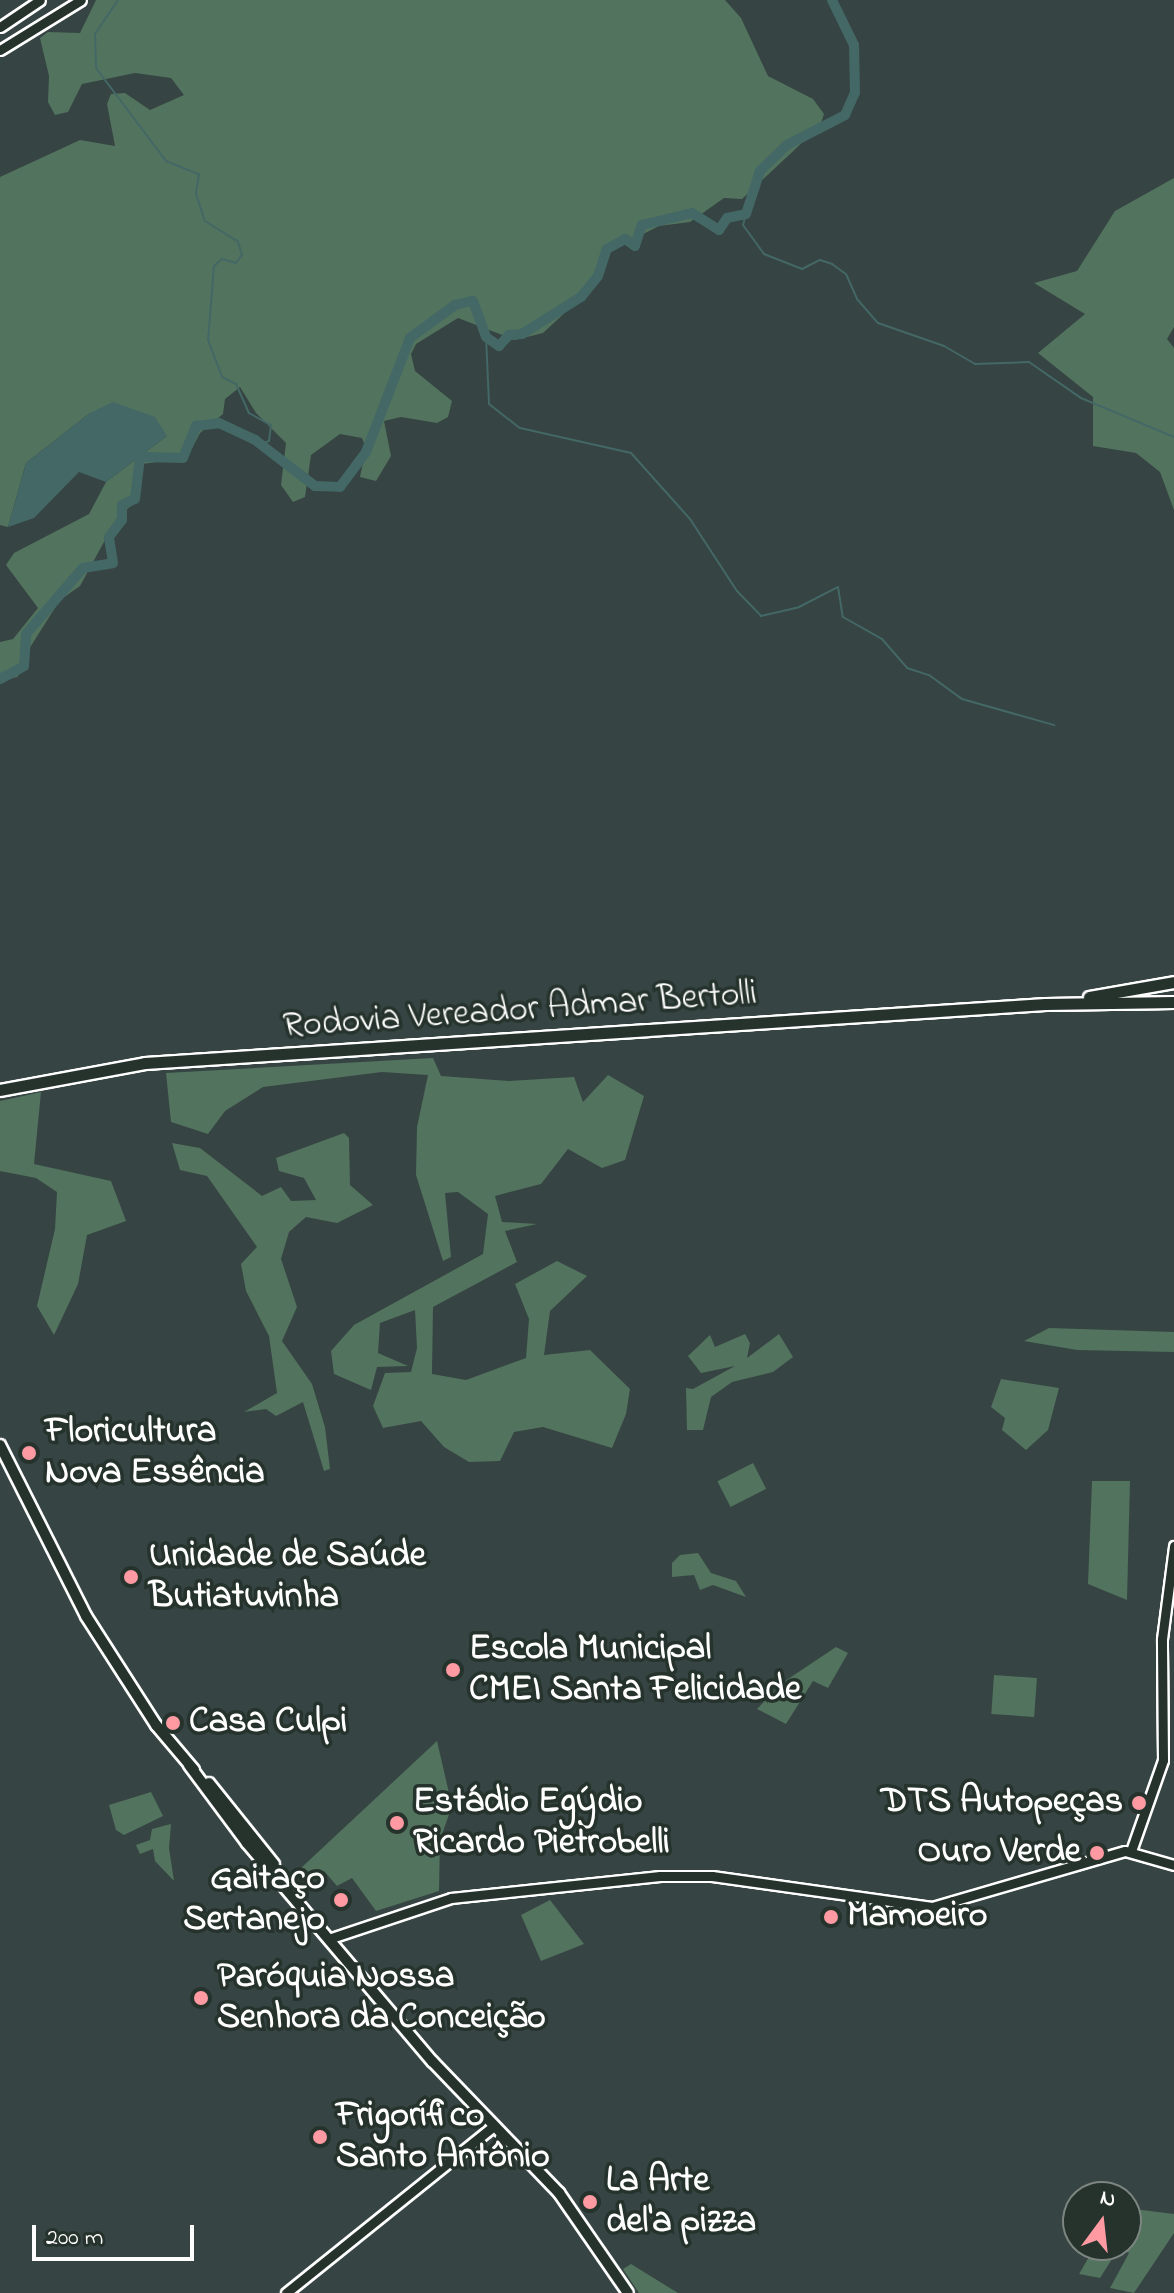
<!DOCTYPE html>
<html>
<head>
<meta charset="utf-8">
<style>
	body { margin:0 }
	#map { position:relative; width:1174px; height:2293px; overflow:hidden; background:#364443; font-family:"Indie Flower",sans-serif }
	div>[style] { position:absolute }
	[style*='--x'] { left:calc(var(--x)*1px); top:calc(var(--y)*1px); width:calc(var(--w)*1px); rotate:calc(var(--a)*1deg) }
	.green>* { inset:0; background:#52735d; transform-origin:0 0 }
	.water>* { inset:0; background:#436866 }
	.stream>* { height:2px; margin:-1px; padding:0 1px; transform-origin:1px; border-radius:1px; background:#436866 }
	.river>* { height:10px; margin:-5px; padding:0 5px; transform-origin:5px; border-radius:5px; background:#436866 }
	.roads { filter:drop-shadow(2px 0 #fff) drop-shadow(-2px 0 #fff) drop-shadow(0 2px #fff) drop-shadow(0 -2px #fff) }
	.secondary>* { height:9px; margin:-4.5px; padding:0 4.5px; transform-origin:4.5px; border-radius:4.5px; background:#26332d }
	.primary>* { height:10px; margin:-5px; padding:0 5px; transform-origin:5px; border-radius:5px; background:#26332d }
	.highway>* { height:11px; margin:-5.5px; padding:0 5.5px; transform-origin:5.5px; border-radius:5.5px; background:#26332d }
	.dots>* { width:22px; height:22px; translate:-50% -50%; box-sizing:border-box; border:4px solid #26332d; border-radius:50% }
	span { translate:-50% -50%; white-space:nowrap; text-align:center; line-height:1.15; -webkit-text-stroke:7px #26332d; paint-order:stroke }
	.street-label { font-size:36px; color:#fff }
	.poi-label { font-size:36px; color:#fff; font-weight:700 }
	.left { translate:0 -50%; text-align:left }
	.right { translate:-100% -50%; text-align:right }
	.north { position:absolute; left:1062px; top:2181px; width:80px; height:80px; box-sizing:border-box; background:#26332d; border:2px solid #7d8581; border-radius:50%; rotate:15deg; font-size:22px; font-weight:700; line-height:32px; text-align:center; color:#fff }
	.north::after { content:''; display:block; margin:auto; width:28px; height:36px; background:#ff9aa2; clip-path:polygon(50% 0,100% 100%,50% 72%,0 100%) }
	.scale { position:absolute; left:32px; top:2225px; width:162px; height:36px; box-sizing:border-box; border:4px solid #fff; border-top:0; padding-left:10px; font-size:24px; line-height:28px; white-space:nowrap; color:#fff; -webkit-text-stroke:6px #26332d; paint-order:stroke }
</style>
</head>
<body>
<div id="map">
	<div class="green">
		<div style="clip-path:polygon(96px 0,725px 0,741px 18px,768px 76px,813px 99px,824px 114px,820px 126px,742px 199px,724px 198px,690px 222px,659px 226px,608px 252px,584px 295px,543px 333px,515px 340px,458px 318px,416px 344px,411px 354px,415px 371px,452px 401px,448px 417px,437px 423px,401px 417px,384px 421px,391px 456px,376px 481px,360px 477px,366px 448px,362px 438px,340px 434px,311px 455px,305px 497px,293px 502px,281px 485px,286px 443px,256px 413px,240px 387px,225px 399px,223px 414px,200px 433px,187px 458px,142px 464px,139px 499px,117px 518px,80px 586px,60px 600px,29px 649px,25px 668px,17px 677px,0 681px,0 642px,13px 639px,38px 608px,6px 565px,14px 553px,89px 514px,106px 482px,167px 436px,90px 413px,26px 463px,8px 527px,0 525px,0 177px,80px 140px,115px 146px,107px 104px,111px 94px,125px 93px,150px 110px,184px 95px,171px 78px,135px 73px,82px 84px,68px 112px,55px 115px,48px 102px,49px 76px,40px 38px,48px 32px,80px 33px)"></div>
		<div style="clip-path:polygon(1174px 178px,1174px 327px,1167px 339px,1174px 348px,1174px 510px,1160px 472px,1136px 453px,1093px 446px,1093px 397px,1038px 353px,1085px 314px,1034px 283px,1077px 271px,1115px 211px)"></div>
		<div style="clip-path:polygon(433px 1058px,441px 1076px,509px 1081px,574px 1077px,583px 1102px,608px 1075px,644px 1096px,625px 1160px,602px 1168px,568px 1149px,541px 1184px,495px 1196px,502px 1222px,537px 1224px,505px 1231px,517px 1262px,433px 1307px,432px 1374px,466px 1380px,526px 1358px,529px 1319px,515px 1284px,557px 1261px,587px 1276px,550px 1311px,544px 1355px,590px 1350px,630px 1389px,626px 1414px,612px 1448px,543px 1427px,514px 1432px,500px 1461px,469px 1462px,444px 1447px,421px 1421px,383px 1428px,373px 1406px,385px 1373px,411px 1372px,417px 1348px,415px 1310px,380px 1323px,378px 1353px,408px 1366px,377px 1367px,371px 1390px,334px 1374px,331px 1351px,354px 1325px,483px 1254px,488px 1214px,458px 1192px,445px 1193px,451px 1257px,443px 1261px,416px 1175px,417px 1127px,428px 1075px,382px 1072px,263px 1087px,225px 1111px,208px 1134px,171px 1122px,166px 1073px)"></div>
		<div style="clip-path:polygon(41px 1092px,34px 1164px,111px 1181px,126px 1221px,87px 1235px,78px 1284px,54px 1335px,37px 1306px,55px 1229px,57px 1192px,36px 1178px,0 1171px,0 1101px)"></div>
		<div style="clip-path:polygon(344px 1133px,349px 1138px,350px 1185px,373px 1205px,337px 1223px,306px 1217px,289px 1232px,281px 1259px,297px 1307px,282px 1341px,312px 1384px,325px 1427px,330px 1469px,324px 1471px,303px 1402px,276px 1416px,266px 1409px,244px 1412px,277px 1393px,269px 1336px,246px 1291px,241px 1264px,257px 1247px,207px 1176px,180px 1170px,172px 1143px,200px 1148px,262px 1196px,281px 1187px,291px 1201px,316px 1200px,304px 1178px,279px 1171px,276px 1158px)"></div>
		<div style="clip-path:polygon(1049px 1328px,1174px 1332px,1174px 1352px,1077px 1350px,1024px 1341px)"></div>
		<div style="clip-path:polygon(745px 1334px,750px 1343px,747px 1358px,779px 1334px,793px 1357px,773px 1372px,732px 1382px,711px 1397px,703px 1430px,687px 1430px,686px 1388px,693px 1389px,735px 1366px,701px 1373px,688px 1356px,710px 1335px,715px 1347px)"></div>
		<div style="clip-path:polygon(1001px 1379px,1059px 1388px,1048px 1430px,1026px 1450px,1002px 1430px,1005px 1418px,991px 1407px)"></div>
		<div style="left:753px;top:1463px;width:29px;height:40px;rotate:63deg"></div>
		<div style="clip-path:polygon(1092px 1481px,1130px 1481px,1127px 1600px,1088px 1584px)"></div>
		<div style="clip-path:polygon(698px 1553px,711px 1573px,736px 1581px,746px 1597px,713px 1585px,700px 1590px,694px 1575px,672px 1577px,672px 1563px,680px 1555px)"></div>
		<div style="clip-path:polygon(836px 1647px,848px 1653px,828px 1688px,813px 1681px,786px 1724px,757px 1709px,782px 1683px)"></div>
		<div style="left:994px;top:1675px;width:43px;height:39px;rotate:4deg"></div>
		<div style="clip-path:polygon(437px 1741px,452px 1806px,440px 1840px,439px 1891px,376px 1911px,352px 1878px,337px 1886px,324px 1871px,313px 1881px,301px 1868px)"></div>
		<div style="clip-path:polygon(151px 1792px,163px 1816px,124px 1835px,116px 1830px,109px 1805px)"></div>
		<div style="clip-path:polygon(171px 1824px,169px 1848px,174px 1881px,155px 1861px,153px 1849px,140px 1854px,136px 1845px,150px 1840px,152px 1829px)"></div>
		<div style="clip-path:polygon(550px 1900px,584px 1944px,541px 1961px,521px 1915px)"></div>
		<div style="clip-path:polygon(1126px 2208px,1174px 2214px,1174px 2233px,1134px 2293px,1110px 2288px,1129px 2253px,1119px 2248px,1100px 2278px,1079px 2274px,1096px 2245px,1126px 2245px)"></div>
		<div style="clip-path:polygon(631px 2264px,678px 2293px,639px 2293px,623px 2269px)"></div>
	</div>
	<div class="water">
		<div style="clip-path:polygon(113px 402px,155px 417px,167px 436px,106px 482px,79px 472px,34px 518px,8px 527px,26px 463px,90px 413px)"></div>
	</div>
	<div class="stream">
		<div style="--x:118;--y:0;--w:41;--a:124.1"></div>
		<div style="--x:95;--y:34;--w:34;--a:88"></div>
		<div style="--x:96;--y:68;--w:116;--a:53"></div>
		<div style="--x:166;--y:161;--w:35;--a:22"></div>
		<div style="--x:199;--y:174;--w:20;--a:99"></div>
		<div style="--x:196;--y:194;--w:28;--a:72"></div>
		<div style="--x:205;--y:221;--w:39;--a:32"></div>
		<div style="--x:238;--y:242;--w:14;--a:73"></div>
		<div style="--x:242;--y:255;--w:10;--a:127"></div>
		<div style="--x:236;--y:263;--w:15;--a:-164"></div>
		<div style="--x:222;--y:259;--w:11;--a:139"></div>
		<div style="--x:214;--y:266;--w:74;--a:94.6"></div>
		<div style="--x:208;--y:340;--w:40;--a:69"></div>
		<div style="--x:222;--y:377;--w:16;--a:27"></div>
		<div style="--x:236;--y:384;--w:32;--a:66"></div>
		<div style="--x:249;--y:413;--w:25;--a:29"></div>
		<div style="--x:271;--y:425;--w:16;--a:97"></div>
		<div style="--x:269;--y:441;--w:9;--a:159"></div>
		<div style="--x:746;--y:214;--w:11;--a:105"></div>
		<div style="--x:743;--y:225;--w:36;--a:54"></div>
		<div style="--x:764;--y:254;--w:41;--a:21.5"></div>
		<div style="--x:802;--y:269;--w:20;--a:-27"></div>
		<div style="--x:820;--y:260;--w:13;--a:18"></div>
		<div style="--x:832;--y:264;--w:17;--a:36"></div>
		<div style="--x:846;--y:274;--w:27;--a:66"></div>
		<div style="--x:857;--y:299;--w:32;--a:49"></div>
		<div style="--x:878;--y:323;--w:70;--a:19.2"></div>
		<div style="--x:944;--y:346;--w:36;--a:30"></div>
		<div style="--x:975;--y:364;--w:54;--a:-2.1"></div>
		<div style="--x:1029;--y:362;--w:63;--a:34.7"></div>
		<div style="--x:1081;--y:398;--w:101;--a:22.8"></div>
		<div style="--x:486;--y:337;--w:67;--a:87.4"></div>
		<div style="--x:489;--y:404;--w:39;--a:38"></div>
		<div style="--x:520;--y:428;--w:114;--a:12.7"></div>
		<div style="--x:631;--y:453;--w:89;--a:48.2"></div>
		<div style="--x:690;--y:519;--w:86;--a:56.9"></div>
		<div style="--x:737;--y:591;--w:35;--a:46"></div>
		<div style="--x:761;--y:616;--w:39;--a:-13"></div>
		<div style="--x:799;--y:607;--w:44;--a:-27.1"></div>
		<div style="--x:838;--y:587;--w:30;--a:81"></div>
		<div style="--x:843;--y:617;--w:45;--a:29.4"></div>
		<div style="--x:882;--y:639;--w:38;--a:49"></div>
		<div style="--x:907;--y:668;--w:23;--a:18"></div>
		<div style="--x:929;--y:675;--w:41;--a:36"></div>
		<div style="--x:962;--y:699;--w:96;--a:15.8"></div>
	</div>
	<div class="river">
		<div style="--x:0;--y:679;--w:27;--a:-28"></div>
		<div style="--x:24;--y:666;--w:32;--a:-86"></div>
		<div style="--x:26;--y:634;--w:87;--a:-49.2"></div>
		<div style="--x:83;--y:568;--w:30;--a:-9"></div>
		<div style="--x:113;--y:563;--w:26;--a:-99"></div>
		<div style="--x:109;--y:537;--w:21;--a:-53"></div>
		<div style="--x:122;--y:520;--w:15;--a:-90"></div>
		<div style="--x:122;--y:505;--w:14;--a:-25"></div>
		<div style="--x:135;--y:499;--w:42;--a:-83.2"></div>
		<div style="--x:140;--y:457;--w:43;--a:1.3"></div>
		<div style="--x:183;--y:458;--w:35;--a:-68"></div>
		<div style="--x:196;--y:426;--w:23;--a:-7"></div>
		<div style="--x:219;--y:423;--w:40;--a:25"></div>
		<div style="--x:255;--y:440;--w:76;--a:37.5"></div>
		<div style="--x:315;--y:486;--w:25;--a:2"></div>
		<div style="--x:340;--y:487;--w:44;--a:-53.4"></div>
		<div style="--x:366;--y:452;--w:122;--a:-68.9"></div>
		<div style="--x:410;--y:338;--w:56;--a:-36.3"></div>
		<div style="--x:455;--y:305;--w:18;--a:-13"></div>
		<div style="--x:473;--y:301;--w:38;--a:70"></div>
		<div style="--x:486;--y:337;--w:16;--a:35"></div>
		<div style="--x:499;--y:346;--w:15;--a:-48"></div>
		<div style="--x:509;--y:335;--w:13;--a:-4"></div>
		<div style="--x:522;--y:334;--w:70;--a:-32.1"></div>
		<div style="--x:581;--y:297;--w:27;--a:-51"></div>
		<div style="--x:598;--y:276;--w:28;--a:-72"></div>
		<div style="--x:607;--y:249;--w:21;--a:-29"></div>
		<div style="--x:625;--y:239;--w:12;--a:35"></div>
		<div style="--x:635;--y:246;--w:22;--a:-72"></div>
		<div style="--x:642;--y:225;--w:51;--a:-13.5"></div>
		<div style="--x:692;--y:213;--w:32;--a:32"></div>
		<div style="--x:719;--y:230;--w:14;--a:-56"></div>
		<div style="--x:727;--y:218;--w:19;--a:-12"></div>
		<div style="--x:746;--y:214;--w:45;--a:-72"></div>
		<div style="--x:760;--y:171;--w:37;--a:-44"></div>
		<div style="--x:787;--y:145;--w:65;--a:-27.3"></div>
		<div style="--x:845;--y:115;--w:24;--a:-66"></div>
		<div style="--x:855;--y:93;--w:48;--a:-91.2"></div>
		<div style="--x:854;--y:45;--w:50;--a:-116.1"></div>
	</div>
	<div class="roads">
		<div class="secondary">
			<div style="--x:0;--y:27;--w:48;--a:-34"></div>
			<div style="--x:0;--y:50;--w:95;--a:-31.7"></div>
			<div style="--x:1131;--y:1851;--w:96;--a:-70.6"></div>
			<div style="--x:1163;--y:1760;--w:121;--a:-90.5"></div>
			<div style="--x:1162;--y:1639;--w:94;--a:-82.6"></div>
			<div style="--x:331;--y:1938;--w:126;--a:-18.4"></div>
			<div style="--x:451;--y:1898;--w:210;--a:-6"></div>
			<div style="--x:660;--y:1876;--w:52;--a:0"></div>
			<div style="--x:712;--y:1876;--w:222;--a:8"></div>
			<div style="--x:932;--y:1907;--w:201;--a:-16.2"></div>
			<div style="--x:1125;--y:1851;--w:51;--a:15.9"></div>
			<div style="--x:286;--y:2293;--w:267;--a:-38.8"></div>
		</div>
		<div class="primary">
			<div style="--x:0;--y:1445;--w:191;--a:63.3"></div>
			<div style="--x:86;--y:1616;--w:130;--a:57.3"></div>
			<div style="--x:156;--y:1725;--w:59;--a:49.8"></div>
			<div style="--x:189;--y:1765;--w:97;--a:53.4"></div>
			<div style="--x:247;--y:1843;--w:287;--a:49.7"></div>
			<div style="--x:433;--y:2062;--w:182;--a:46.1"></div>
			<div style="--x:559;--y:2193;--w:121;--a:55.4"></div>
			<div style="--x:209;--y:1783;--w:104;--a:51.3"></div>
		</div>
		<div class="highway">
			<div style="--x:1089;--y:997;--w:86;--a:-10"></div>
			<div style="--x:0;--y:1090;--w:147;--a:-10.5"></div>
			<div style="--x:145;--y:1063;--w:902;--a:-3.75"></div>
			<div style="--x:1045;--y:1004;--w:129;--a:-0.9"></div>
		</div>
	</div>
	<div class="dots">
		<div style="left:29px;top:1453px;background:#ff9aa2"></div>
		<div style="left:131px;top:1577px;background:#ff9aa2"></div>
		<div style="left:453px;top:1670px;background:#ff9aa2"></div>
		<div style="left:173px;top:1723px;background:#ff9aa2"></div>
		<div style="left:1139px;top:1803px;background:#ff9aa2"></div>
		<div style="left:397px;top:1823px;background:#ff9aa2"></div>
		<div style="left:1097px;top:1853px;background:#ff9aa2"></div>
		<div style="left:341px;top:1900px;background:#ff9aa2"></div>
		<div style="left:831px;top:1917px;background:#ff9aa2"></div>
		<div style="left:201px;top:1998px;background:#ff9aa2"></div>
		<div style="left:320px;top:2137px;background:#ff9aa2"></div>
		<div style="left:590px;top:2202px;background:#ff9aa2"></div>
	</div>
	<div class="street-label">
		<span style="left:520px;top:1011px;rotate:-4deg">Rodovia Vereador Admar Bertolli</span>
	</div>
	<div class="poi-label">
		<span class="left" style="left:45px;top:1453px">Floricultura<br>Nova Essência</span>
		<span class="left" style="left:149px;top:1577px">Unidade de Saúde<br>Butiatuvinha</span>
		<span class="left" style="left:469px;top:1670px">Escola Municipal<br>CMEI Santa Felicidade</span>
		<span class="left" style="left:189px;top:1723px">Casa Culpi</span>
		<span class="left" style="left:413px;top:1823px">Estádio Egýdio<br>Ricardo Pietrobelli</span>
		<span class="right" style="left:1123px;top:1803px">DTS Autopeças</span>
		<span class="right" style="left:1081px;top:1853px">Ouro Verde</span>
		<span class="right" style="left:325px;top:1900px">Gaitaço<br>Sertanejo</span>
		<span class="left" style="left:847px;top:1917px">Mamoeiro</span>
		<span class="left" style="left:217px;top:1998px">Paróquia Nossa<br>Senhora da Conceição</span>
		<span class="left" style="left:336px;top:2137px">Frigorífico<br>Santo Antônio</span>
		<span class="left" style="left:606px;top:2202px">La Arte<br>del'a pizza</span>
	</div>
	<div class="north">N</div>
	<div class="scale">200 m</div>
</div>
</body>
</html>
